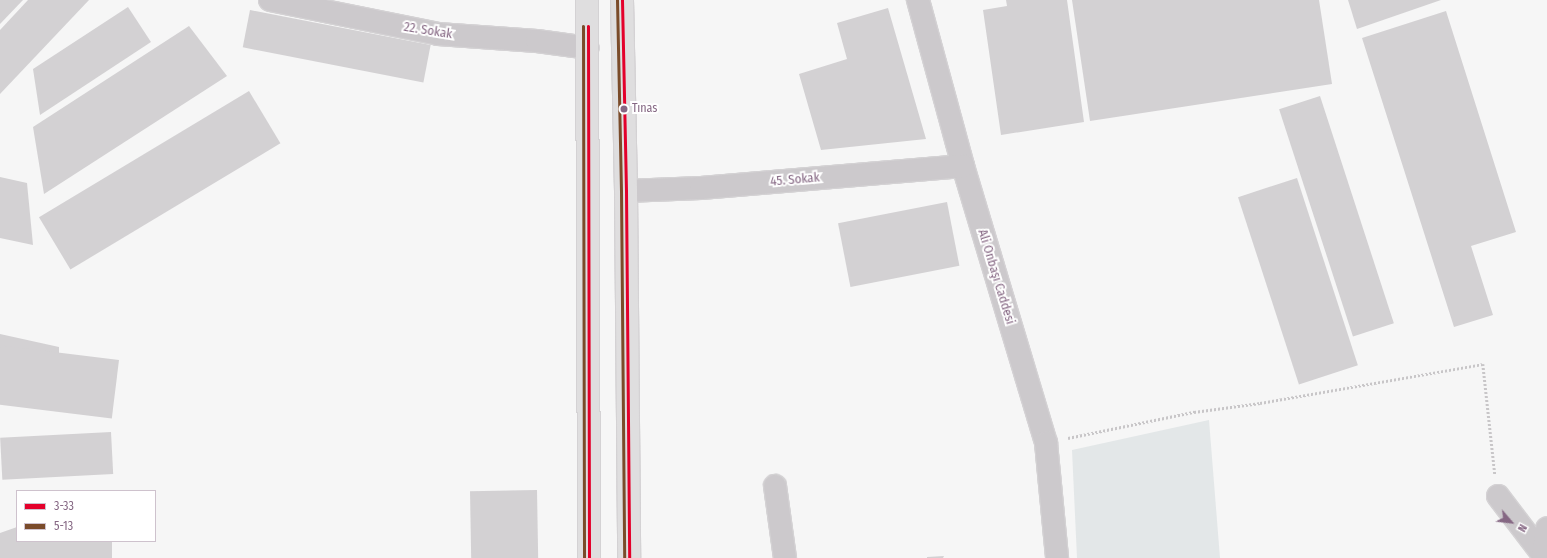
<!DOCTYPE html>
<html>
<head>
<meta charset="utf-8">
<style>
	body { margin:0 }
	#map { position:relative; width:1547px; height:558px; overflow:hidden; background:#f6f6f6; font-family:"Fira Sans Condensed",sans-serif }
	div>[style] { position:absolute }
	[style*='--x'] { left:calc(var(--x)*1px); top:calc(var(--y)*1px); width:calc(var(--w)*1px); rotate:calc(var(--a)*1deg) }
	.green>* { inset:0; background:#e3e7e8 }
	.building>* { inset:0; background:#d3d1d3; transform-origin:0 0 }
	.path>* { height:2.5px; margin-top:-1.25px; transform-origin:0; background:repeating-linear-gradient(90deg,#c8c6c8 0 2px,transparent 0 4px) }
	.roads { filter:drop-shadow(1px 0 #d4d2d4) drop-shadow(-1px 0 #d4d2d4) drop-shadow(0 1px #d4d2d4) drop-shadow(0 -1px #d4d2d4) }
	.minor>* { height:22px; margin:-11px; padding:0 11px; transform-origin:11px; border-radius:11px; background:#ccc9cc }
	.primary>* { height:22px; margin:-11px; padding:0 11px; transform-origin:11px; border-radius:11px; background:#dfdedf }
	.bus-1>* { height:3px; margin:-1.5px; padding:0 1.5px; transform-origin:1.5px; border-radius:1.5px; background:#e4002b }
	.bus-2>* { height:3px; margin:-1.5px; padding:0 1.5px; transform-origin:1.5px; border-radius:1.5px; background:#7a4b2a }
	.dots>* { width:11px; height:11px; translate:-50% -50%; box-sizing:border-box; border:2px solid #fff; border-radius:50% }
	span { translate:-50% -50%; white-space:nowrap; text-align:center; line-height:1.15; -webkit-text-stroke:4px #fff; paint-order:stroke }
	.bus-label { font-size:12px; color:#856783 }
	.left { translate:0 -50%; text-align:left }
	.street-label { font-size:13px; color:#856783 }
	.legend { position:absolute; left:16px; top:490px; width:140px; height:52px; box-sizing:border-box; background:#fff; border:1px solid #cec2cd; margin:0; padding:5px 7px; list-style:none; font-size:12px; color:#856783 }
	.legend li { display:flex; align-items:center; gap:8px; height:20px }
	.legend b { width:20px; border:1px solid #cec2cd }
	.north { position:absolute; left:1491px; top:502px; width:40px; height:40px; -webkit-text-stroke:3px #fff; paint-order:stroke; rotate:118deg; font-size:11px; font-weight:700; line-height:16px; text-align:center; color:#856783 }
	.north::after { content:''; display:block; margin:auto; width:14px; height:18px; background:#856783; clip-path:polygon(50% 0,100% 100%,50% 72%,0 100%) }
</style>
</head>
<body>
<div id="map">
	<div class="green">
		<div style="clip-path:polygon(1209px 420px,1220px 558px,1077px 558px,1072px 450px)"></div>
	</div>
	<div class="building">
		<div style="clip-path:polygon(0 0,23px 0,0 24px)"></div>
		<div style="clip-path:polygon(28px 0,89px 0,0 94px,0 30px)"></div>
		<div style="clip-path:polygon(1006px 0,1067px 0,1084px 122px,1001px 135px,983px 10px,1007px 6px)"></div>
		<div style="clip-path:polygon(1072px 0,1319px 0,1332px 84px,1090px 121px)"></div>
		<div style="clip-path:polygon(1348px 0,1441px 0,1357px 29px)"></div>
		<div style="clip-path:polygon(128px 7px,151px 42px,40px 115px,33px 69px)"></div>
		<div style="clip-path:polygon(888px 8px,926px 139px,821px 150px,799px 74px,847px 59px,837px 23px)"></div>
		<div style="left:250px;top:10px;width:184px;height:38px;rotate:11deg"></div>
		<div style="clip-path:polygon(1446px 11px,1516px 232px,1471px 246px,1493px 315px,1454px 327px,1362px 38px)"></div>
		<div style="clip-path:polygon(189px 26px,227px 76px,44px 194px,33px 127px)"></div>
		<div style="left:249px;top:91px;width:61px;height:245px;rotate:59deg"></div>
		<div style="left:1320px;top:96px;width:239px;height:43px;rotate:72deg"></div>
		<div style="clip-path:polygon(0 177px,27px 183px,33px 245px,0 238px)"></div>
		<div style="left:1297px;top:178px;width:197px;height:62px;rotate:72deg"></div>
		<div style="left:947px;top:202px;width:65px;height:111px;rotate:79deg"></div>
		<div style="clip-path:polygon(0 334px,59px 347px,59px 354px,0 356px)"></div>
		<div style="left:119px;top:360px;width:59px;height:119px;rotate:97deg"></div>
		<div style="left:111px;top:432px;width:42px;height:111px;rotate:87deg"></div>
		<div style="left:537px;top:490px;width:68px;height:67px;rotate:89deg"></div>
		<div style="clip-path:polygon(17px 527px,17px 541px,112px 541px,112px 558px,0 558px,0 533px)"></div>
		<div style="clip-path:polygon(944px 556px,943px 558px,927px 558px,927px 557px)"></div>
	</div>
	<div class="path">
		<div style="--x:1068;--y:438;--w:129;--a:-11.7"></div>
		<div style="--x:1194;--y:412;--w:67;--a:-7.8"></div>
		<div style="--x:1260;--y:403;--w:226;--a:-9.9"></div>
		<div style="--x:1483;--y:364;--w:111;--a:83.8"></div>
	</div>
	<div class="roads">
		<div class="minor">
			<div style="--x:270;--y:0;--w:171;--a:11.4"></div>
			<div style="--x:438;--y:34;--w:99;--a:4"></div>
			<div style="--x:537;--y:41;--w:51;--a:7.8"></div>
			<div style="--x:918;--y:0;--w:172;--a:74.8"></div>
			<div style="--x:963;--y:166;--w:289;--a:73.3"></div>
			<div style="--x:1046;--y:443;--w:116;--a:84.5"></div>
			<div style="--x:626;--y:191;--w:75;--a:-2.3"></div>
			<div style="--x:701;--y:188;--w:263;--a:-4.8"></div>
			<div style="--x:775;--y:486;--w:73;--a:82.1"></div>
			<div style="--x:1498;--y:496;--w:74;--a:52.7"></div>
			<div style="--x:1543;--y:555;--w:4;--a:-14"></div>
			<div style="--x:1543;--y:558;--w:30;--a:-82"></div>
		</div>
		<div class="primary">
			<div style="--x:587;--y:0;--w:558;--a:89.79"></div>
			<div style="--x:622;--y:0;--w:191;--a:88.8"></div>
			<div style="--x:626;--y:191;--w:367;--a:89.5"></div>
		</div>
	</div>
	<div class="bus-1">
		<div style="--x:622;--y:0;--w:191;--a:88.8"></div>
		<div style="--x:626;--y:191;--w:367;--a:89.5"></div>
		<div style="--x:588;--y:26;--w:532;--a:89.89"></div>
	</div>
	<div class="bus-2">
		<div style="--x:617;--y:0;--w:191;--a:88.8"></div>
		<div style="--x:621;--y:191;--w:367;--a:89.5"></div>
		<div style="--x:583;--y:26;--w:532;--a:89.89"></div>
	</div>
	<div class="dots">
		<div style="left:624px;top:109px;background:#856783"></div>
	</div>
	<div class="bus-label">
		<span class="left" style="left:632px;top:109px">Tınas</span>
	</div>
	<div class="street-label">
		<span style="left:428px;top:31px;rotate:9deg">22. Sokak</span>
		<span style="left:795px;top:180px;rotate:-5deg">45. Sokak</span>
		<span style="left:996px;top:277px;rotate:73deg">Ali Onbaşı Caddesi</span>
	</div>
	<ul class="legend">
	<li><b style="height:5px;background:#e4002b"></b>3-33</li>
	<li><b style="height:5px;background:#7a4b2a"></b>5-13</li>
	</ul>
	<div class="north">N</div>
</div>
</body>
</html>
